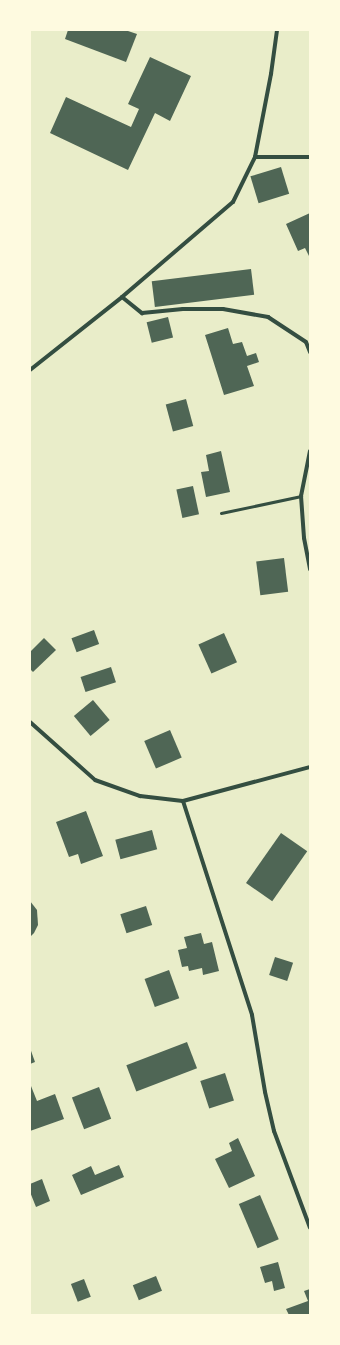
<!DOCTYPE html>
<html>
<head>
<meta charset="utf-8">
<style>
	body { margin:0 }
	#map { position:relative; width:340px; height:1345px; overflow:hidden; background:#e9edc9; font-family:"Nunito Sans",sans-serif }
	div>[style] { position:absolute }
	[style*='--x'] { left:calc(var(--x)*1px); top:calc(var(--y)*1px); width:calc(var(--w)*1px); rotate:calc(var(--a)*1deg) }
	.building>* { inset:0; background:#4f6655; transform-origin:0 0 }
	.service>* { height:3px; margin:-1.5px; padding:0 1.5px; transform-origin:1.5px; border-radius:1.5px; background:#344e41 }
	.minor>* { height:4px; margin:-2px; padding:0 2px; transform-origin:2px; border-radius:2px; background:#344e41 }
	span { translate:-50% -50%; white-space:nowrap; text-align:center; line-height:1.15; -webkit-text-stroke:3.5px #fefae0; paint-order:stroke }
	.frame { position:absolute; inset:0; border:31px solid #fefae0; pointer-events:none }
</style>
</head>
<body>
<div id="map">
	<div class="building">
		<div style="clip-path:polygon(68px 30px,125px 30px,137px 34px,126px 62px,65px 39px)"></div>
		<div style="clip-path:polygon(150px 57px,191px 76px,170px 121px,155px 113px,128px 170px,50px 133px,66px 97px,131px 127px,139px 109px,128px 104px)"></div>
		<div style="left:281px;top:167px;width:28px;height:32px;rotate:73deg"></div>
		<div style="clip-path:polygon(310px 213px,310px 258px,305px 248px,298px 251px,286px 224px)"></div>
		<div style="left:251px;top:269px;width:26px;height:100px;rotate:83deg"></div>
		<div style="left:168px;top:317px;width:21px;height:22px;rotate:76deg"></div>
		<div style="clip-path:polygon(228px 328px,233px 344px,242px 342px,247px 356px,256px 353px,259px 362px,247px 366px,254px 386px,224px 395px,205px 335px)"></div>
		<div style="left:186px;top:399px;width:28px;height:21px;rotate:75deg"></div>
		<div style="clip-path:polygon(221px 451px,230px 492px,206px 497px,201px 472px,209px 471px,206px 455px)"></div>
		<div style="left:193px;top:486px;width:29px;height:17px;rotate:78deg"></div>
		<div style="left:284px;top:558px;width:34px;height:28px;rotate:83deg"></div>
		<div style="left:94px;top:630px;width:15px;height:24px;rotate:70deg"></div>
		<div style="left:224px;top:633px;width:32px;height:28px;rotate:66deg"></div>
		<div style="clip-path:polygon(44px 638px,56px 650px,33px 672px,30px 669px,30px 652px)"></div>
		<div style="left:111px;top:667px;width:16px;height:32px;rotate:72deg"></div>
		<div style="left:93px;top:700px;width:26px;height:25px;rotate:50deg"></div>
		<div style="left:170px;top:730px;width:30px;height:28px;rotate:67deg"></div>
		<div style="clip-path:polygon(86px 811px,103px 856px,81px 864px,78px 854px,69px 857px,56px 822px)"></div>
		<div style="left:152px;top:830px;width:20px;height:38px;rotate:75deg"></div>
		<div style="left:281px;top:833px;width:32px;height:61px;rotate:35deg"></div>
		<div style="clip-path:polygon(30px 901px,37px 910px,38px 925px,34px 933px,30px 937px)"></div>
		<div style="left:146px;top:906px;width:20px;height:27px;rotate:72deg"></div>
		<div style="clip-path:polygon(201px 933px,204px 944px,212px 942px,219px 971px,203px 975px,202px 968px,189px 971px,188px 966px,182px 967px,178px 950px,187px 948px,184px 937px)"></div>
		<div style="left:275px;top:957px;width:19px;height:19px;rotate:18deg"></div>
		<div style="left:169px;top:970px;width:30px;height:26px;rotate:70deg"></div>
		<div style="left:187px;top:1042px;width:28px;height:65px;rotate:69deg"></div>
		<div style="clip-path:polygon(30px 1048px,35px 1062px,30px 1064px)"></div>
		<div style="left:225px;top:1073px;width:29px;height:26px;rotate:72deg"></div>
		<div style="clip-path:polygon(31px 1086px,37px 1101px,55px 1094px,64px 1119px,30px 1131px,30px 1087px)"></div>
		<div style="left:99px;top:1087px;width:34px;height:29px;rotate:69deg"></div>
		<div style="clip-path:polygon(238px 1138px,255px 1176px,229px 1188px,215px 1159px,232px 1151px,229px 1143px)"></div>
		<div style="clip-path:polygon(119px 1165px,124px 1177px,81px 1195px,72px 1175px,91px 1166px,95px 1175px)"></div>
		<div style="clip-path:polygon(42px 1179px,50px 1201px,36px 1207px,30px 1192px,30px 1184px)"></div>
		<div style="left:260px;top:1195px;width:48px;height:23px;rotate:67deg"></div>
		<div style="clip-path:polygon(278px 1262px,285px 1288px,274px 1291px,272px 1281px,265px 1283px,260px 1267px)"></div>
		<div style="left:156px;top:1276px;width:16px;height:25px;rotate:68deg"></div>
		<div style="left:84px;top:1279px;width:19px;height:14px;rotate:69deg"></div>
		<div style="clip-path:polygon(310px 1289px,310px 1315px,289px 1315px,286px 1309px,308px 1301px,304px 1291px)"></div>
	</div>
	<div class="service">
		<div style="--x:221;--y:513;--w:82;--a:-12"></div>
	</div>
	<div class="minor">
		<div style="--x:255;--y:157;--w:55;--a:0"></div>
		<div style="--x:122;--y:297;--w:26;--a:39"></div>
		<div style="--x:142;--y:313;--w:41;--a:-5.6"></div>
		<div style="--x:183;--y:309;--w:40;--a:0"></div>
		<div style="--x:223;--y:309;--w:46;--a:10.1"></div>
		<div style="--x:268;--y:317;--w:45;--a:33.3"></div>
		<div style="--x:306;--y:342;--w:11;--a:68"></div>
		<div style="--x:30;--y:370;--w:117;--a:-38.4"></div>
		<div style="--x:122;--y:297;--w:146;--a:-40.6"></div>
		<div style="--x:233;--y:202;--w:50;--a:-63.9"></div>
		<div style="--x:255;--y:157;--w:85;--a:-79.1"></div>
		<div style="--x:271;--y:74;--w:44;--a:-82.2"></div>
		<div style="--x:310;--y:451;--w:46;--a:101.3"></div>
		<div style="--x:301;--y:496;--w:42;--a:85.9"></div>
		<div style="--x:304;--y:538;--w:32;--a:79"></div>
		<div style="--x:30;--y:722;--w:87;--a:41.7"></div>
		<div style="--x:95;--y:780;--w:48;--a:19.6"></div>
		<div style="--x:140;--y:796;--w:43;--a:6.6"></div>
		<div style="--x:183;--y:801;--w:131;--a:-15"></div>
		<div style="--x:183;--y:801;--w:225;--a:72.1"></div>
		<div style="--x:252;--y:1015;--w:78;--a:80.4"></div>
		<div style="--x:265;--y:1092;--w:40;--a:77"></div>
		<div style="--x:274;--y:1131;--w:103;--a:69.6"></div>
	</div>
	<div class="frame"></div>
</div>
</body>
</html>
